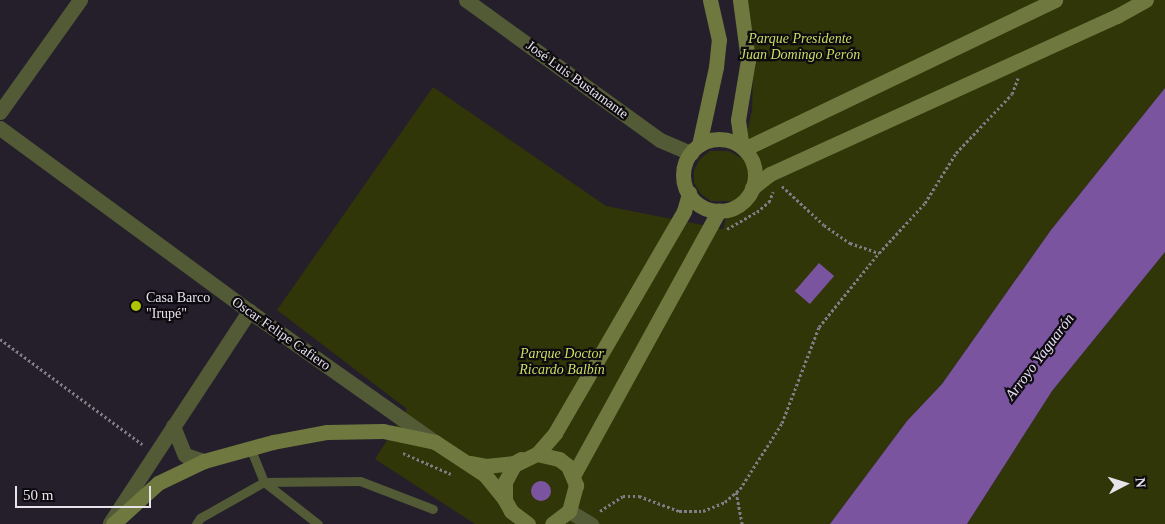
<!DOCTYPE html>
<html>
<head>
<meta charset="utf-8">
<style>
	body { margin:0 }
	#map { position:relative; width:1165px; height:524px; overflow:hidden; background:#251f2b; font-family:"Times New Roman",serif }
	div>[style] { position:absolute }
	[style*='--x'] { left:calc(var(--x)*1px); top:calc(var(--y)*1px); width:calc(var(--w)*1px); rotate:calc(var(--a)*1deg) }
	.green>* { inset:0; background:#303607 }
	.water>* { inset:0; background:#7b54a0; transform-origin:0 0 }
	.round { border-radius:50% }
	.path>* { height:3px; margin-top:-1.5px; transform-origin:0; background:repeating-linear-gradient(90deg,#817c86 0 2.5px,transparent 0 5px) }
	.lane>* { height:9px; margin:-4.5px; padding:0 4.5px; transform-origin:4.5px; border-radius:4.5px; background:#535a36 }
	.street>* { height:15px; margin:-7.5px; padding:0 7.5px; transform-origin:7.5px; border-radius:7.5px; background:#535a36 }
	.secondary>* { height:15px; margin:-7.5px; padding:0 7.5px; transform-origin:7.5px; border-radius:7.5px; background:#6f793f }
	.secondary>.ring { margin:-7.5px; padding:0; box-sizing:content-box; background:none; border:15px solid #6f793f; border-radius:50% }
	.dots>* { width:14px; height:14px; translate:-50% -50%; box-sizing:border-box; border:2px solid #0d0a10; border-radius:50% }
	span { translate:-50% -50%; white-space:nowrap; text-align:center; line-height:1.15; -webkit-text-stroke:4.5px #0d0a10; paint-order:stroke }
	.park-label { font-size:14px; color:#cadf61; font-style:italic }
	.street-label { font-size:14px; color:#e7e3eb }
	.poi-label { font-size:14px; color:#e7e3eb }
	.left { translate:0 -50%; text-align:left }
	.water-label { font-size:15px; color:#e8def3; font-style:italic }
	.north { position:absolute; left:1100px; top:459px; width:50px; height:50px; -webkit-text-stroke:4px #0d0a10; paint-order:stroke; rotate:85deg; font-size:14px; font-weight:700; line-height:20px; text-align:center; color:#e7e3eb }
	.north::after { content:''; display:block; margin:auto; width:18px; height:22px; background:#e7e3eb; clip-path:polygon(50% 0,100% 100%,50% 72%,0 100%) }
	.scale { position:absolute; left:15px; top:486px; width:136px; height:22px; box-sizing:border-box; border:2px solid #e7e3eb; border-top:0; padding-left:6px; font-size:15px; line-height:18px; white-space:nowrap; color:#e7e3eb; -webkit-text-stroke:4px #0d0a10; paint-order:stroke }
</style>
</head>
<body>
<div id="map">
	<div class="green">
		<div style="clip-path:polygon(747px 0,1165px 0,1165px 88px,1051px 230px,942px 384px,907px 421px,830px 524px,475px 524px,375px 459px,407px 409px,277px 310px,433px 87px,606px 206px,723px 229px,730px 201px,711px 201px,701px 194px,694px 183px,694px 170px,700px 159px,710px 151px,729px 151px,741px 158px,752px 111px,753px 71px)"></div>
		<div style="clip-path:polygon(1165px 252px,1165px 524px,967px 524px,1052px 391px)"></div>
	</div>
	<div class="water">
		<div style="clip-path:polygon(1165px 88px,1165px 252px,1052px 391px,967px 524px,830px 524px,907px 421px,942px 384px,1051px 230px)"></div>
		<div style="left:819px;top:263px;width:20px;height:37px;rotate:41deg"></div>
		<div class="round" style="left:531px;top:481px;width:20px;height:20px"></div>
	</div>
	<div class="path">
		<div style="--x:782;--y:186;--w:57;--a:42.9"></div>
		<div style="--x:824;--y:225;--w:32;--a:35"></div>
		<div style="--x:850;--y:243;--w:31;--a:19"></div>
		<div style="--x:727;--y:229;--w:34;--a:-30"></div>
		<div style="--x:757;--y:212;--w:16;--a:-40"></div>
		<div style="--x:769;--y:202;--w:11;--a:-68"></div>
		<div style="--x:0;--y:339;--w:177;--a:36.5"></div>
		<div style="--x:403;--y:453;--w:52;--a:23.6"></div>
		<div style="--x:736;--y:492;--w:33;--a:79"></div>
		<div style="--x:600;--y:511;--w:27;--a:-33"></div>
		<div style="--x:623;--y:496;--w:16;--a:0"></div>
		<div style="--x:639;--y:496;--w:43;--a:20.6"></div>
		<div style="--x:679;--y:511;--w:24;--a:0"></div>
		<div style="--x:703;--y:511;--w:24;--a:-22"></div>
		<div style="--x:725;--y:502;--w:20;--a:-41"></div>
		<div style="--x:740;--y:489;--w:78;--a:-57.5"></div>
		<div style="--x:782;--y:423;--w:103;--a:-68.9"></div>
		<div style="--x:819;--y:327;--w:95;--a:-51"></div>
		<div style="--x:879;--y:253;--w:68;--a:-47.4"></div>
		<div style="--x:925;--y:203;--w:59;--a:-58.2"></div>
		<div style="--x:956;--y:153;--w:81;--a:-46.5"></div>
		<div style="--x:1012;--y:94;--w:17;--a:-69"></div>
	</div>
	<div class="lane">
		<div style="--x:196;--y:524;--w:7;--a:-56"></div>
		<div style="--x:200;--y:518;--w:73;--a:-29.4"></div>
		<div style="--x:264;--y:482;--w:37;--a:-112"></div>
		<div style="--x:318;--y:524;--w:68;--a:-142.1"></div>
		<div style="--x:264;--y:482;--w:96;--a:-0.6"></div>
		<div style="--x:360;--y:481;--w:78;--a:21"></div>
	</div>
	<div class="street">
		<div style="--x:466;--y:0;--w:239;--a:35.8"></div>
		<div style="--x:660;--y:140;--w:34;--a:23"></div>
		<div style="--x:0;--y:112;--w:138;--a:-54.5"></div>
		<div style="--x:0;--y:128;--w:309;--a:36.3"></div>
		<div style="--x:249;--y:311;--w:228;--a:35.2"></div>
		<div style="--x:173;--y:426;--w:31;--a:68"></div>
		<div style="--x:185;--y:455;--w:20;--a:18"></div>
		<div style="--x:569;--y:511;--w:26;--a:31"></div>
		<div style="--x:110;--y:523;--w:254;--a:-56.7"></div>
	</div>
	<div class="secondary">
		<div style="--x:740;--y:0;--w:61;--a:82.4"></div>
		<div style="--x:748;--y:60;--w:61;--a:99.5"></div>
		<div style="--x:738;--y:120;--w:27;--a:82"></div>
		<div class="ring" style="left:683px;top:139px;width:57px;height:57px"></div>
		<div style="--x:699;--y:145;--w:80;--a:-77.7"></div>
		<div style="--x:716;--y:67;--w:27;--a:-84"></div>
		<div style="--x:719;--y:40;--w:41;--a:-102.7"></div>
		<div style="--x:744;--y:149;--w:345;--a:-25.6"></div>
		<div style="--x:752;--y:188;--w:23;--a:-38"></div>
		<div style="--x:770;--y:174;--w:381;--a:-24.5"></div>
		<div style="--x:1117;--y:16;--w:33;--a:-29"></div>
		<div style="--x:537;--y:454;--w:28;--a:-49"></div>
		<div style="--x:555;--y:433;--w:257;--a:-59.8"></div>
		<div style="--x:684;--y:211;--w:19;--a:-74"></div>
		<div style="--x:471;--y:463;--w:15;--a:11"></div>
		<div style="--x:486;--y:466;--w:28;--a:-6"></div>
		<div style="--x:514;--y:463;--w:8;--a:-30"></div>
		<div style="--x:573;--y:476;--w:303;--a:-61.2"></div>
		<div style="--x:113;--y:524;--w:61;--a:-42.3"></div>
		<div style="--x:158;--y:483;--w:51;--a:-25.6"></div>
		<div style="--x:204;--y:461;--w:72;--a:-15.4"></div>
		<div style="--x:273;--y:442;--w:55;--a:-10.5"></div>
		<div style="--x:327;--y:432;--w:56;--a:-1"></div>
		<div style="--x:383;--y:431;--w:53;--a:11.9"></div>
		<div style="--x:435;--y:442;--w:60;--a:33.4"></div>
		<div style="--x:485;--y:475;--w:32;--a:51"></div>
		<div style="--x:528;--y:524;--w:21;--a:-143"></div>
		<div style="--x:511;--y:511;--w:13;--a:-119"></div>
		<div style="--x:505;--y:500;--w:18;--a:-90"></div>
		<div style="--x:505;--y:482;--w:19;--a:-62"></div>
		<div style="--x:514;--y:465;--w:25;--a:-26"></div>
		<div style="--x:537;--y:454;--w:23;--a:13"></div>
		<div style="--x:559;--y:459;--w:11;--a:38"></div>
		<div style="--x:568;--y:466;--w:21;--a:67"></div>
		<div style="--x:576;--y:485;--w:27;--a:105"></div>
		<div style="--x:569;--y:511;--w:21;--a:143"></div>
	</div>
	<div class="dots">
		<div style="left:136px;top:306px;background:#afc504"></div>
	</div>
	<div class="park-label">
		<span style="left:800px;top:47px">Parque Presidente<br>Juan Domingo Perón</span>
		<span style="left:562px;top:362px">Parque Doctor<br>Ricardo Balbín</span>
	</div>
	<div class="street-label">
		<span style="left:577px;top:80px;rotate:36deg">José Luis Bustamante</span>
		<span style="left:281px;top:334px;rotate:35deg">Oscar Felipe Cafiero</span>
	</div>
	<div class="poi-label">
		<span class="left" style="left:146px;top:306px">Casa Barco<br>"Irupé"</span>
	</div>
	<div class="water-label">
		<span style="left:1040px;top:357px;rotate:-53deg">Arroyo Yaguarón</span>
	</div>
	<div class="north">N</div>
	<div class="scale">50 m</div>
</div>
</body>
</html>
